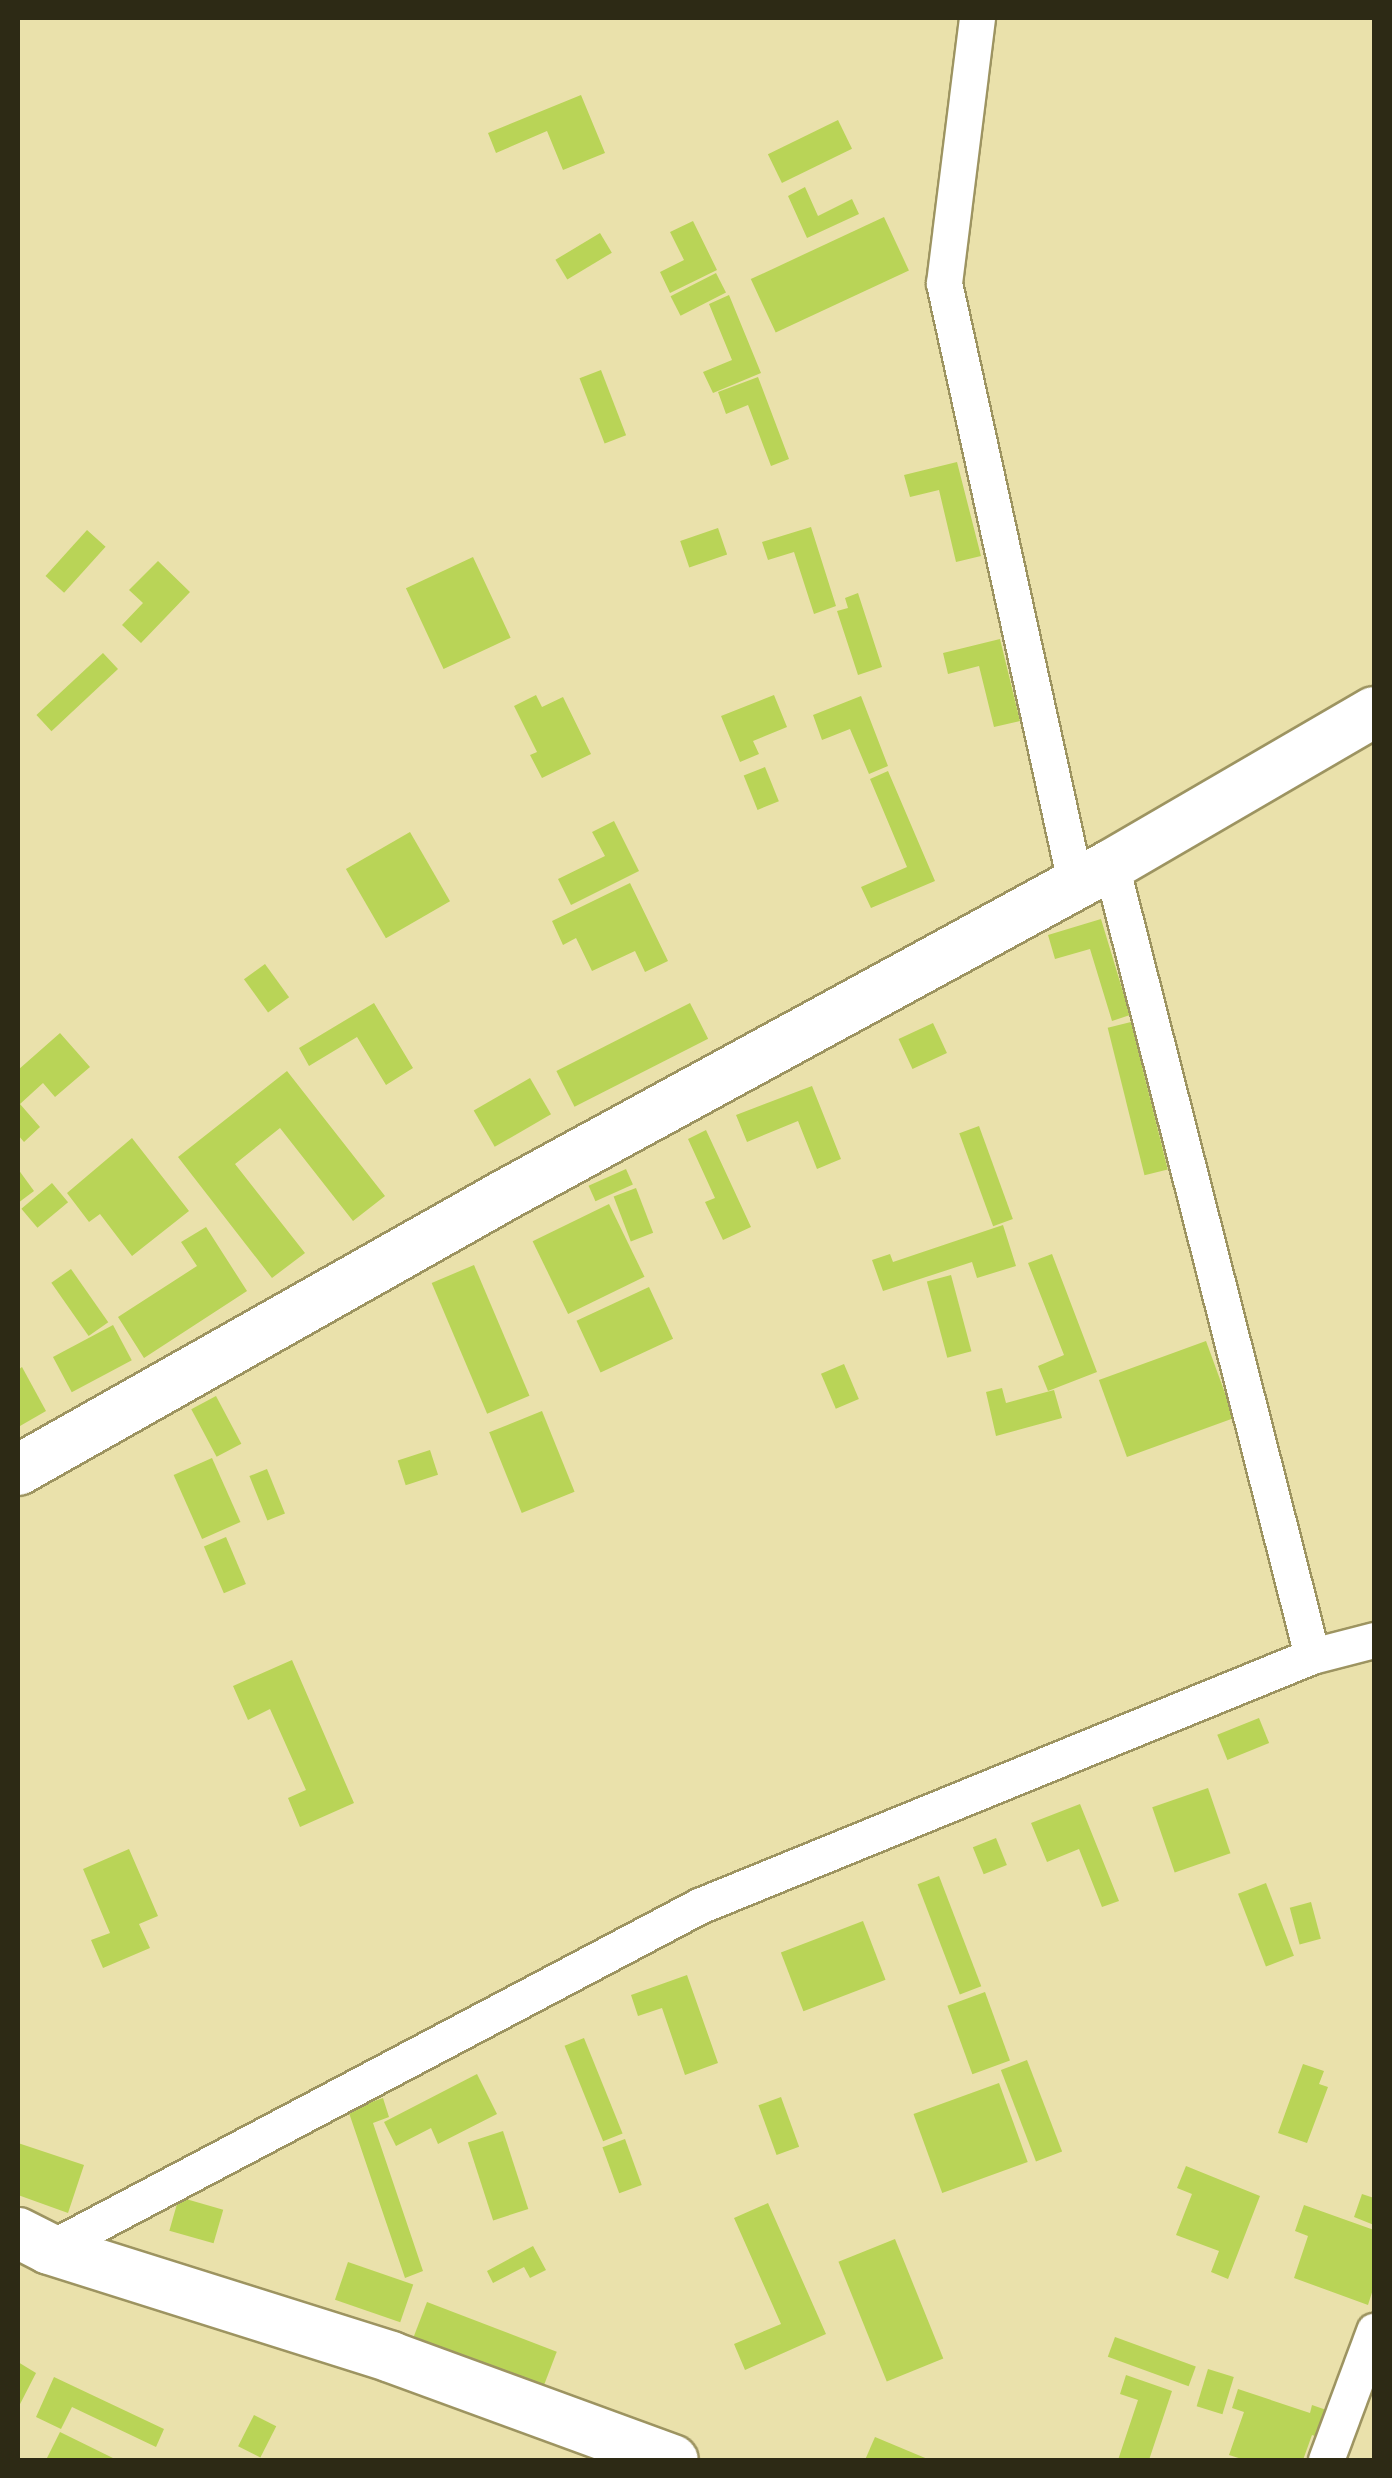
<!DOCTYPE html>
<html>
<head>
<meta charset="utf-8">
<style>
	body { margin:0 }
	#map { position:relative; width:1392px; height:2478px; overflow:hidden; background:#eae1ab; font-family:Ubuntu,sans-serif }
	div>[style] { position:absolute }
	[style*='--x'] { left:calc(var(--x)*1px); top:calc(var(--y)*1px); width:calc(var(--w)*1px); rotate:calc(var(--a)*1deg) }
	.building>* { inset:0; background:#b9d457; transform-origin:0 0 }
	.roads { filter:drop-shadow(2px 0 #9d9461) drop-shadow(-2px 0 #9d9461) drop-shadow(0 2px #9d9461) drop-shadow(0 -2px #9d9461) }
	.street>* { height:35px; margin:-17.5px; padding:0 17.5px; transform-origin:17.5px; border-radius:17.5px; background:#fff }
	.secondary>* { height:50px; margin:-25px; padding:0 25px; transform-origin:25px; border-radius:25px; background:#fff }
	span { translate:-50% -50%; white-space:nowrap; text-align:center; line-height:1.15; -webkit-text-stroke:10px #eae1ab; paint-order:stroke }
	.frame { position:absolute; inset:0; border:20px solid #2d2a15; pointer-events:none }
</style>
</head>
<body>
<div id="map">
	<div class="building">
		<div style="clip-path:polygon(581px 95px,605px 153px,563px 170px,547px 131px,496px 153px,488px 133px)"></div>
		<div style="left:838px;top:120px;width:32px;height:78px;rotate:64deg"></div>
		<div style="clip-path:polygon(805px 187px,818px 216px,852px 199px,859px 214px,807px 238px,788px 196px)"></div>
		<div style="left:884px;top:217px;width:59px;height:147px;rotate:65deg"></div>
		<div style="clip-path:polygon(693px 221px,717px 270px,670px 293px,660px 272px,684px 260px,670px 232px)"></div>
		<div style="left:600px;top:233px;width:23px;height:52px;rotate:59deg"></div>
		<div style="left:716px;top:273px;width:22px;height:51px;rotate:63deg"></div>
		<div style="clip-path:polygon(729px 295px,761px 373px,713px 393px,703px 372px,732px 360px,709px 304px)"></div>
		<div style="left:601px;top:370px;width:70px;height:23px;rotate:69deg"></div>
		<div style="clip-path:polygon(758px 377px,789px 459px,771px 466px,748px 405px,726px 414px,718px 392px)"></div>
		<div style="clip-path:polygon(957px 462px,981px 556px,956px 562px,939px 490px,910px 497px,904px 475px)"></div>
		<div style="clip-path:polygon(811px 527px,836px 606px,814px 614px,794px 552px,768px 560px,762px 542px)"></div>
		<div style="left:718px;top:528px;width:28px;height:40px;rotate:71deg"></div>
		<div style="left:87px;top:530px;width:25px;height:62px;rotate:42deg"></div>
		<div style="left:473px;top:557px;width:89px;height:74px;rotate:65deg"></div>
		<div style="clip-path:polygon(158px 561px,190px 592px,141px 643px,122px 625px,143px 603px,129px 590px)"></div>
		<div style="clip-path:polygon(858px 593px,882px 667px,858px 675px,837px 611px,848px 608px,845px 598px)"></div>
		<div style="clip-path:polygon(1000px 639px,1020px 721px,994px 727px,979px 666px,948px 674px,943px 653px)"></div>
		<div style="left:103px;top:653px;width:22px;height:91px;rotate:47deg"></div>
		<div style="clip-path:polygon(536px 695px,542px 707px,563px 697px,591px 754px,542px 778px,530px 755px,537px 752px,514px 706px)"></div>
		<div style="clip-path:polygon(774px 695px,787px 727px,753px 741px,759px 754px,740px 762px,721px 716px)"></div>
		<div style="clip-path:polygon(861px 696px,888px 766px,869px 774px,850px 729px,822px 740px,813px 715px)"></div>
		<div style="left:765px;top:767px;width:37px;height:23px;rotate:68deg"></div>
		<div style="clip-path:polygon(888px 771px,935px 881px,871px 908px,861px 887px,907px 867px,870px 779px)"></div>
		<div style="clip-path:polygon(614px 821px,639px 871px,571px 905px,558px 879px,605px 856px,592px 832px)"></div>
		<div style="left:410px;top:832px;width:80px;height:74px;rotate:60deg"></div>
		<div style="clip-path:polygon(630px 883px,668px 961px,645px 972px,635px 951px,592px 971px,576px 938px,563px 945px,552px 921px)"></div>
		<div style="clip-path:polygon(1101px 919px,1130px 1015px,1112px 1021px,1090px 949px,1055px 959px,1048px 935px)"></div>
		<div style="left:265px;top:964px;width:41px;height:26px;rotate:54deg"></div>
		<div style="clip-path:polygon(374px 1003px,413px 1068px,386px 1085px,357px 1037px,309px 1066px,299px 1048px)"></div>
		<div style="left:690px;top:1003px;width:40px;height:150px;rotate:63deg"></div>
		<div style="left:1131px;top:1022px;width:152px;height:24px;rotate:76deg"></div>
		<div style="left:933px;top:1023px;width:33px;height:38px;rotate:65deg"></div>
		<div style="clip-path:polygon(60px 1033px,90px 1067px,55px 1097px,43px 1083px,20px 1104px,40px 1127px,24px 1142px,18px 1135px,18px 1070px)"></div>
		<div style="clip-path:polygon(287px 1071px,385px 1196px,353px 1221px,280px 1128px,235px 1164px,305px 1253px,272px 1278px,178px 1157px)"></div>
		<div style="left:530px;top:1078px;width:42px;height:65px;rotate:60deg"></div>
		<div style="clip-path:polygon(812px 1086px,841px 1159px,817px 1169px,798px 1121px,747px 1142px,736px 1115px)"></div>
		<div style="left:979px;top:1126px;width:99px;height:21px;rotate:70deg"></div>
		<div style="clip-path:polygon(706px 1130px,751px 1227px,723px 1240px,705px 1202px,715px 1198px,688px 1139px)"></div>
		<div style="clip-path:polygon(132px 1138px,189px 1211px,132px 1256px,100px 1214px,89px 1222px,67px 1193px)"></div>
		<div style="clip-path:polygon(18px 1169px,34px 1191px,18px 1203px)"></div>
		<div style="left:626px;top:1169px;width:17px;height:41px;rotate:66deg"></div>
		<div style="left:52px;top:1183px;width:25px;height:40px;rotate:50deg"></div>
		<div style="left:636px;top:1188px;width:48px;height:24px;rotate:69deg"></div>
		<div style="left:609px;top:1204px;width:81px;height:85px;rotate:64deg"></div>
		<div style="clip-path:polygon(1003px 1225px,1016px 1266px,977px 1278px,972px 1262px,883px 1291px,872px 1260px,890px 1254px,893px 1262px)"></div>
		<div style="clip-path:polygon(206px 1227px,247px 1291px,144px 1358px,118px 1317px,197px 1266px,181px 1242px)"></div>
		<div style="clip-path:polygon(1052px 1254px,1097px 1372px,1048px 1391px,1038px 1366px,1064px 1355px,1028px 1263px)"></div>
		<div style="left:474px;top:1265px;width:142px;height:46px;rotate:67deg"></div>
		<div style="left:71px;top:1269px;width:65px;height:24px;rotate:55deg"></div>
		<div style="left:951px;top:1275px;width:79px;height:25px;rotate:75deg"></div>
		<div style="left:649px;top:1287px;width:57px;height:80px;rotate:65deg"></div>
		<div style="left:113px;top:1325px;width:40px;height:68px;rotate:62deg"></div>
		<div style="left:1206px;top:1341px;width:82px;height:114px;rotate:70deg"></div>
		<div style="left:844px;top:1364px;width:38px;height:25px;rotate:67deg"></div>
		<div style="clip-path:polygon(22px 1367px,46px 1411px,20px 1426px,18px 1370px)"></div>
		<div style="clip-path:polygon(1002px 1388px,1006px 1403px,1054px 1390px,1062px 1418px,996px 1436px,986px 1392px)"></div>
		<div style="left:216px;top:1396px;width:54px;height:28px;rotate:62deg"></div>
		<div style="left:542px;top:1411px;width:87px;height:57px;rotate:68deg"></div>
		<div style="left:430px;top:1450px;width:26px;height:34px;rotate:72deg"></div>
		<div style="left:212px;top:1458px;width:70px;height:42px;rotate:66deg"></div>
		<div style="left:267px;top:1469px;width:48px;height:19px;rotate:68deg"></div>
		<div style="left:226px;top:1537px;width:51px;height:24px;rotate:67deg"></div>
		<div style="clip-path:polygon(292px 1660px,354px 1803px,300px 1827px,288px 1798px,306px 1790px,270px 1709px,248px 1720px,233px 1686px)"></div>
		<div style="left:1259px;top:1718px;width:27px;height:45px;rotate:68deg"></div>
		<div style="left:1208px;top:1788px;width:69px;height:59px;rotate:71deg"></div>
		<div style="clip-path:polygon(1080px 1804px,1119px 1901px,1102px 1907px,1079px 1849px,1047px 1862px,1031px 1823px)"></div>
		<div style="left:996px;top:1838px;width:29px;height:25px;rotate:68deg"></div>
		<div style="clip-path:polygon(129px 1849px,158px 1916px,139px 1924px,150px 1948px,103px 1968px,91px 1940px,110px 1933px,83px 1869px)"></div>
		<div style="left:939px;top:1876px;width:118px;height:23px;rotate:69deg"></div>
		<div style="left:1266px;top:1883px;width:78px;height:30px;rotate:69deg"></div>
		<div style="left:1311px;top:1902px;width:38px;height:22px;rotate:75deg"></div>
		<div style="left:863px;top:1921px;width:63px;height:88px;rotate:69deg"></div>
		<div style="clip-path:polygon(687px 1975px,718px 2063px,685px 2075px,662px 2008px,638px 2016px,631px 1995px)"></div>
		<div style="left:985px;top:1992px;width:73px;height:40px;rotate:70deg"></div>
		<div style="left:584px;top:2038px;width:103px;height:21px;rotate:68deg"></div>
		<div style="left:1027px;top:2060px;width:98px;height:28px;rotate:69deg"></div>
		<div style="clip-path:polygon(1303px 2064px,1324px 2071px,1319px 2084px,1328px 2087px,1307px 2143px,1278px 2133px)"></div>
		<div style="clip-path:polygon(477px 2074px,497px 2114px,438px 2144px,431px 2128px,396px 2146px,384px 2122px)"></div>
		<div style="left:999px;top:2083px;width:84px;height:91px;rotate:70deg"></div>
		<div style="left:781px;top:2097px;width:53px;height:24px;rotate:70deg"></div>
		<div style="clip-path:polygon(383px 2098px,389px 2117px,373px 2123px,423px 2271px,405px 2278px,348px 2110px)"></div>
		<div style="left:503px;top:2131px;width:82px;height:37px;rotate:72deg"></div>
		<div style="left:625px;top:2139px;width:49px;height:24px;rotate:70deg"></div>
		<div style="clip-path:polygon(18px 2143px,84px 2165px,68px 2213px,18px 2195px)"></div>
		<div style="clip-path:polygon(1186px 2166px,1260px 2196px,1228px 2279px,1211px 2272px,1219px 2251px,1176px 2235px,1192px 2194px,1177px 2188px)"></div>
		<div style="clip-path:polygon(1362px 2194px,1374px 2198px,1374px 2225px,1354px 2217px)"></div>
		<div style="left:179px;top:2197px;width:46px;height:35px;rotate:16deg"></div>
		<div style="clip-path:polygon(768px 2203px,826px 2334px,745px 2370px,734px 2344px,781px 2324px,734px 2218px)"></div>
		<div style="clip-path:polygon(1304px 2205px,1374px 2230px,1374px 2286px,1368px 2305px,1294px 2278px,1308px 2236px,1295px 2231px)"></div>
		<div style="left:895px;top:2239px;width:129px;height:61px;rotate:68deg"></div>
		<div style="clip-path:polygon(533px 2246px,546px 2270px,530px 2278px,524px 2267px,493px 2283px,487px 2271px)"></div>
		<div style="left:348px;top:2262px;width:69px;height:40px;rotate:19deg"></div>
		<div style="left:427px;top:2302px;width:139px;height:43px;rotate:21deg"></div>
		<div style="left:1115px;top:2337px;width:86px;height:21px;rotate:20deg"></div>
		<div style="clip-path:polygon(18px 2362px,36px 2373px,18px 2408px)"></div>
		<div style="left:1208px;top:2369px;width:27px;height:39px;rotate:17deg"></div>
		<div style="clip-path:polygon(1126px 2375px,1172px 2391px,1149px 2460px,1118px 2460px,1138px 2400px,1120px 2394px)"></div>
		<div style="clip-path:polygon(54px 2377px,164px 2429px,156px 2447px,72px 2407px,61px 2429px,36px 2417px)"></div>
		<div style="clip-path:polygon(1238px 2389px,1310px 2413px,1312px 2405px,1335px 2413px,1326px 2440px,1312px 2435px,1303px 2460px,1245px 2460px,1229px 2455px,1244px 2412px,1232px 2408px)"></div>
		<div style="left:254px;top:2415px;width:25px;height:35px;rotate:27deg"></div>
		<div style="clip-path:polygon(60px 2432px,117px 2460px,46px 2460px)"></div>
		<div style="clip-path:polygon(875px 2437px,930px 2460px,865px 2460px)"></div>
	</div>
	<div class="roads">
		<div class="street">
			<div style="--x:977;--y:18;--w:267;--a:97.1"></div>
			<div style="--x:944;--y:283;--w:613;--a:77.66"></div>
			<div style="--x:1111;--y:865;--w:816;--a:75.74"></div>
			<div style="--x:49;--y:2249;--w:735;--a:-27.82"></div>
			<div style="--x:699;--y:1906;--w:662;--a:-22.19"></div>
			<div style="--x:1312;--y:1656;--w:64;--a:-14.5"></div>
			<div style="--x:1326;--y:2460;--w:138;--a:-69.6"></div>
		</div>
		<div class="secondary">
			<div style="--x:18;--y:1470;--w:559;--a:-29.45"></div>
			<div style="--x:505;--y:1195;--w:690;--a:-28.57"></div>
			<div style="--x:1111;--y:865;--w:304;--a:-30.2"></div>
			<div style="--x:18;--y:2233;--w:35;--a:27"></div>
			<div style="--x:49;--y:2249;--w:359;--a:17.5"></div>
			<div style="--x:391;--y:2357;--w:300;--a:20.1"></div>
		</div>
	</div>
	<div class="frame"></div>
</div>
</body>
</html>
